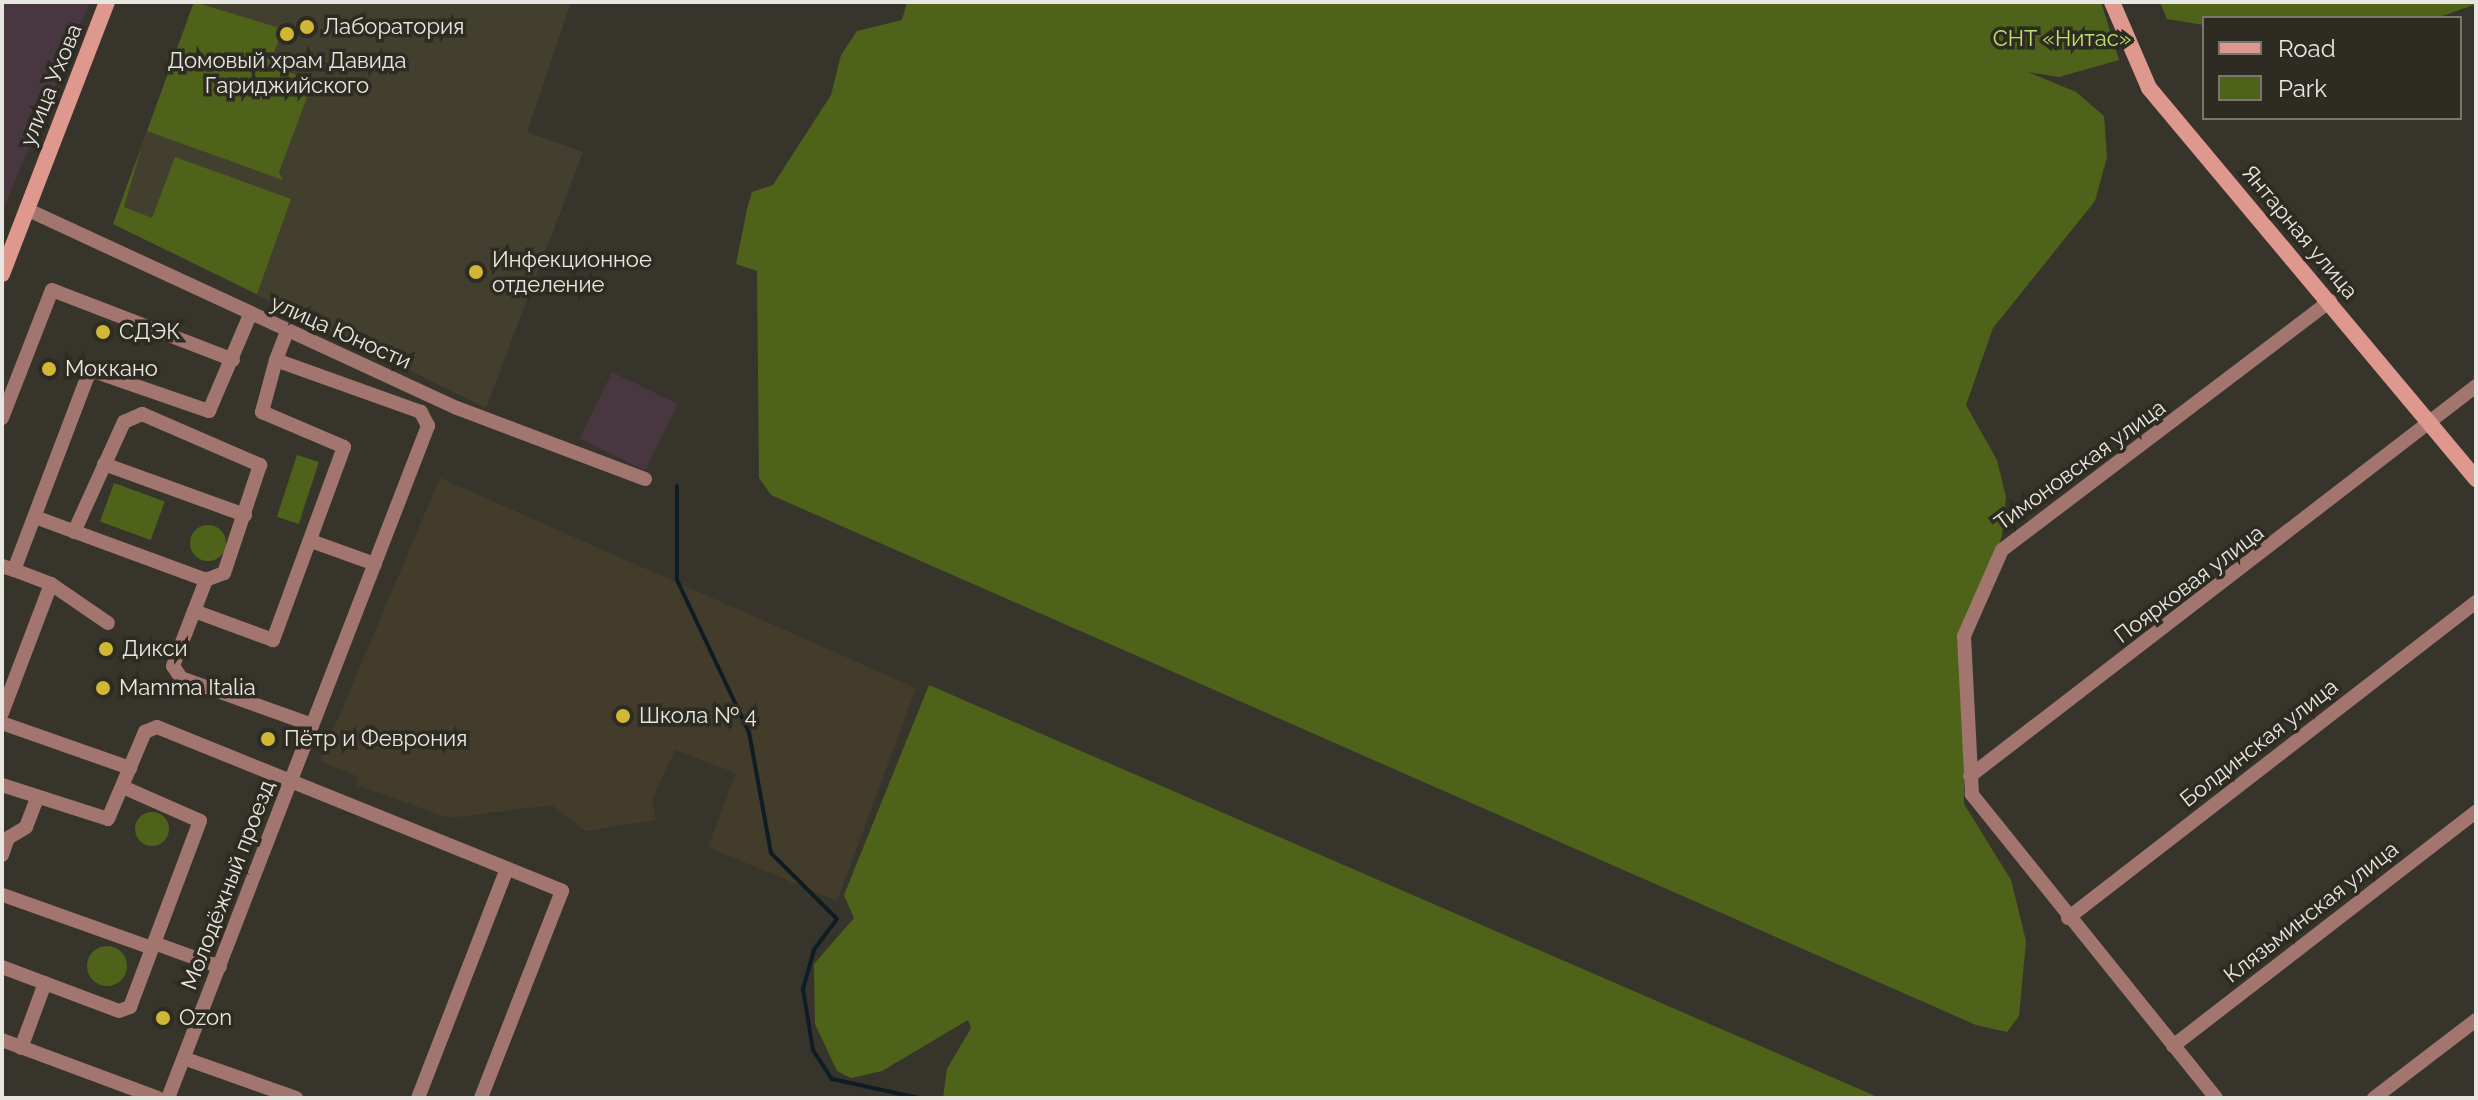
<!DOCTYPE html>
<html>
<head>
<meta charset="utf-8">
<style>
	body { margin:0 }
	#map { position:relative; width:2478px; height:1100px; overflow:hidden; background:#37352b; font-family:Raleway,sans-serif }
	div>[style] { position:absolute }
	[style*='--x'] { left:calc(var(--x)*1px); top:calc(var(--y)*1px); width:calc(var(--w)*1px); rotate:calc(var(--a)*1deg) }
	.built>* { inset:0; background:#433f2f }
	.industrial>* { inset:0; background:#483741; transform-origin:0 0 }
	.education>* { inset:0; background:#443c2b }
	.green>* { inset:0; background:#4e6319; transform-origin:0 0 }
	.round { border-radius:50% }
	.stream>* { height:4px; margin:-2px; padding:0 2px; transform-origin:2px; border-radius:2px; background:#0e1d24 }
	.street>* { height:14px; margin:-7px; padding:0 7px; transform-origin:7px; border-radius:7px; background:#a2756f }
	.secondary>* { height:16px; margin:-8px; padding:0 8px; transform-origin:8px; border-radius:8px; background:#df988e }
	.dots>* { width:22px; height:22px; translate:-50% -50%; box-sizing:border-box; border:4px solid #2d2b22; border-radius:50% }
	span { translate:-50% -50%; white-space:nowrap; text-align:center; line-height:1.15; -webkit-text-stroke:7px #2d2b22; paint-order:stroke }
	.poi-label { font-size:22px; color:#e8e6e0 }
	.left { translate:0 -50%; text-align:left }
	.park-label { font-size:22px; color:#bde366 }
	.street-label { font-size:22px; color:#e8e6e0 }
	.frame { position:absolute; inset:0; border:4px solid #e8e6e0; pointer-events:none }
	.legend { position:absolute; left:2202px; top:16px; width:260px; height:104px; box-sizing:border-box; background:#2d2b22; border:2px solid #78766e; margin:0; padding:10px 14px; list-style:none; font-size:24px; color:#e8e6e0 }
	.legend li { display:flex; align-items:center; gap:16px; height:40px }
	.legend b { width:40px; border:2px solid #78766e }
</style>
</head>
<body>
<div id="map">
	<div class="built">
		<div style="clip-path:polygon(194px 2px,571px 2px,527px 132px,583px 152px,486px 408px,113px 224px)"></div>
	</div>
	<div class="industrial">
		<div style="clip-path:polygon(2px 2px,90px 2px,2px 212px)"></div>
		<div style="left:612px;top:372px;width:73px;height:74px;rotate:26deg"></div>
	</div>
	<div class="education">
		<div style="clip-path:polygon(440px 478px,916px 688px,837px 901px,708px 847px,736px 773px,675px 750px,652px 799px,656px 820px,585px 831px,552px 805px,449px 818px,357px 785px,359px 777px,320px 761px)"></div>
	</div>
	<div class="green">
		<div style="clip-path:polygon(194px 2px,283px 29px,269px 65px,313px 81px,279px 172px,283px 180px,147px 131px)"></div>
		<div style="clip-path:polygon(907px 2px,2101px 2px,2119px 60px,2059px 77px,2028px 72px,2076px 92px,2104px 116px,2107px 157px,2095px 201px,1993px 328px,1966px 405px,1997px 460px,2006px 497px,2002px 536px,1963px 646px,1964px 804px,2011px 880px,2026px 941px,2019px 1016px,2007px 1032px,1976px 1025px,771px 495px,759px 478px,757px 271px,736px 264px,747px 209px,752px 192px,773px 185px,831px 95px,841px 55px,857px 31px,902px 20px)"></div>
		<div style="clip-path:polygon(2160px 2px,2476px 2px,2476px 4px,2437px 18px,2204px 18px,2204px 25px,2167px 19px)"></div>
		<div style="clip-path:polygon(142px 145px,124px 207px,152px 218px,175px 157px,291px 199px,257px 294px,113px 224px)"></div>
		<div style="left:297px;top:455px;width:23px;height:65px;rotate:18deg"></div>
		<div style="left:114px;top:483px;width:54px;height:41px;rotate:20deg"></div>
		<div class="round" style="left:190px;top:525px;width:36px;height:36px"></div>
		<div style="clip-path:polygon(929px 685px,1880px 1098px,943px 1098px,947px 1069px,971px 1028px,968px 1020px,882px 1071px,851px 1078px,837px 1071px,815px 1024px,814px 964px,854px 918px,844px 895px)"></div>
		<div class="round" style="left:135px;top:812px;width:34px;height:34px"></div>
		<div class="round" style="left:87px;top:946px;width:40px;height:40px"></div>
	</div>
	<div class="stream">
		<div style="--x:677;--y:486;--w:94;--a:90"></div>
		<div style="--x:677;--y:580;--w:168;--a:64.7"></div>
		<div style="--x:749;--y:732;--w:123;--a:79.7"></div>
		<div style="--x:771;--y:853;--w:93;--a:45"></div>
		<div style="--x:837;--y:919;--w:39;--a:127"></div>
		<div style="--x:814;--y:950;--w:41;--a:105.8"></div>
		<div style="--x:803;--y:989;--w:62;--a:80.7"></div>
		<div style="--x:813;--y:1050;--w:35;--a:57"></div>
		<div style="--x:832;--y:1079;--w:89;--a:12.3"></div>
	</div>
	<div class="street">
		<div style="--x:26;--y:209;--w:475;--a:24.8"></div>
		<div style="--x:457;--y:408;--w:201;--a:20.7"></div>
		<div style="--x:276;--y:360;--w:54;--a:105.1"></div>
		<div style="--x:262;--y:412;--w:89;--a:23.1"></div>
		<div style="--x:344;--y:447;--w:206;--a:110.2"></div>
		<div style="--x:273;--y:640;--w:84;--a:-159.8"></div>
		<div style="--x:194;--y:611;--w:59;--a:110.9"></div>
		<div style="--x:173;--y:666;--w:14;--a:56"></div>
		<div style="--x:181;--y:678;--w:139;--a:19.7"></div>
		<div style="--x:2;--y:418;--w:137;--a:-68.7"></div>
		<div style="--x:52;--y:290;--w:194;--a:21.1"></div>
		<div style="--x:104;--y:464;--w:150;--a:19.9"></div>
		<div style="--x:35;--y:517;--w:182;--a:20.2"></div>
		<div style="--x:206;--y:580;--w:33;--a:111"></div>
		<div style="--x:74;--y:532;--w:121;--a:-65.6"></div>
		<div style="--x:124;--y:422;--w:20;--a:-24"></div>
		<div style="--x:142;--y:414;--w:129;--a:23.4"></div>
		<div style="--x:260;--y:465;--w:114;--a:108.4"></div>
		<div style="--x:224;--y:573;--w:19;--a:159"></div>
		<div style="--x:311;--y:541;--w:68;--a:19.8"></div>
		<div style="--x:2;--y:566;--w:13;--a:18"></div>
		<div style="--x:14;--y:570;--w:214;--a:-69.2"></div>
		<div style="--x:90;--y:370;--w:126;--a:19"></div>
		<div style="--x:209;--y:411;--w:104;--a:-66.9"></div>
		<div style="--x:51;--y:584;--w:69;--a:34.4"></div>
		<div style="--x:2;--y:713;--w:138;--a:-69.2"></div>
		<div style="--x:51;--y:584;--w:40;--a:-159"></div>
		<div style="--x:2;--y:723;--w:136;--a:19.4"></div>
		<div style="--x:1970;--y:776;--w:639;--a:-37.62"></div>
		<div style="--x:2;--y:785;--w:111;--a:17.8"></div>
		<div style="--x:108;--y:819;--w:95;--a:-67"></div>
		<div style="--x:145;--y:732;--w:13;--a:-23"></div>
		<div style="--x:157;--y:727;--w:437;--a:22"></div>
		<div style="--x:562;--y:891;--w:222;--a:111.4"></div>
		<div style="--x:2;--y:855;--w:18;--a:-71"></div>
		<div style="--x:8;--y:838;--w:21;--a:-31"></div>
		<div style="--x:26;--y:827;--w:30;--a:-69"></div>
		<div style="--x:3;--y:895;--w:158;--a:19.6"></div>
		<div style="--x:2068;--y:918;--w:516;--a:-37.76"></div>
		<div style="--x:154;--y:943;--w:70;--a:20"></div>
		<div style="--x:2;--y:967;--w:125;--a:20.6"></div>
		<div style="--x:119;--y:1011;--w:12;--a:-20"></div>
		<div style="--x:130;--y:1007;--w:199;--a:-69.4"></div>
		<div style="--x:200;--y:821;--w:84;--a:-156.2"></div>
		<div style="--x:2;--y:1040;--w:166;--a:20.4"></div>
		<div style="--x:2173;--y:1046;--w:383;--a:-37.7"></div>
		<div style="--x:21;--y:1048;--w:69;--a:-69.7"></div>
		<div style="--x:186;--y:1059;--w:117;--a:19.5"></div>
		<div style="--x:168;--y:1098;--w:721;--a:-68.85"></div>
		<div style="--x:428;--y:426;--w:16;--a:-117"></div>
		<div style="--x:421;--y:412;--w:154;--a:-160.3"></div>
		<div style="--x:276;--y:360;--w:30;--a:-69"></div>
		<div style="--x:418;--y:1098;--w:246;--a:-68.8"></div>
		<div style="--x:2216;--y:1098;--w:390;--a:-128.8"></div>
		<div style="--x:1972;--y:794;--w:158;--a:-92.9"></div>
		<div style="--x:1964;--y:636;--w:94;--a:-66.2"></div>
		<div style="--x:2002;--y:550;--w:412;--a:-37.2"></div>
		<div style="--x:2374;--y:1098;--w:128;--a:-37.4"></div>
	</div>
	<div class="secondary">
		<div style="--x:2112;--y:2;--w:94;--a:66.7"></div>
		<div style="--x:2149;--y:88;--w:510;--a:50.09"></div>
		<div style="--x:2;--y:274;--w:292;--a:-68.9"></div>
	</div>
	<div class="dots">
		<div style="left:307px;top:27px;background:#d0b736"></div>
		<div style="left:287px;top:34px;background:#d0b736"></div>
		<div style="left:476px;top:272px;background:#d0b736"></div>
		<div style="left:103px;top:332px;background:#d0b736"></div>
		<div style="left:49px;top:369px;background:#d0b736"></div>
		<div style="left:106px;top:649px;background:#d0b736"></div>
		<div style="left:103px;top:688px;background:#d0b736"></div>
		<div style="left:623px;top:716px;background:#d0b736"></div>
		<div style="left:268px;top:739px;background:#d0b736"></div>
		<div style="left:163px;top:1018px;background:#d0b736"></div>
	</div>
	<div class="poi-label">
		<span class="left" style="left:323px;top:27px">Лаборатория</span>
		<span style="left:287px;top:73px">Домовый храм Давида<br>Гариджийского</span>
		<span class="left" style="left:492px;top:272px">Инфекционное<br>отделение</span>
		<span class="left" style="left:119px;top:332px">СДЭК</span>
		<span class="left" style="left:65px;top:369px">Моккано</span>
		<span class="left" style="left:122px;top:649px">Дикси</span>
		<span class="left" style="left:119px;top:688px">Mamma Italia</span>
		<span class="left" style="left:639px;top:716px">Школа № 4</span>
		<span class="left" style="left:284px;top:739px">Пётр и Феврония</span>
		<span class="left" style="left:179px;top:1018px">Ozon</span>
	</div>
	<div class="park-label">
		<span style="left:2062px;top:39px">СНТ «Нитас»</span>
	</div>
	<div class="street-label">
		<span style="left:51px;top:85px;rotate:-68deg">улица Ухова</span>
		<span style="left:2300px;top:232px;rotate:50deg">Янтарная улица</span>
		<span style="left:341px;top:332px;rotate:24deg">улица Юности</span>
		<span style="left:2080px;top:465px;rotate:-36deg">Тимоновская улица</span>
		<span style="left:2189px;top:584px;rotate:-37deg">Поярковая улица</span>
		<span style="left:2259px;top:743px;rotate:-38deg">Болдинская улица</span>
		<span style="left:228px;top:885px;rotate:-69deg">Молодёжный проезд</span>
		<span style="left:2311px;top:912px;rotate:-38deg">Клязьминская улица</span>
	</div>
	<div class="frame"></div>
	<ul class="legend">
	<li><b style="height:10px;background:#df988e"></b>Road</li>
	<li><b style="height:22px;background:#4e6319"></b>Park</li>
	</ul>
</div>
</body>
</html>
